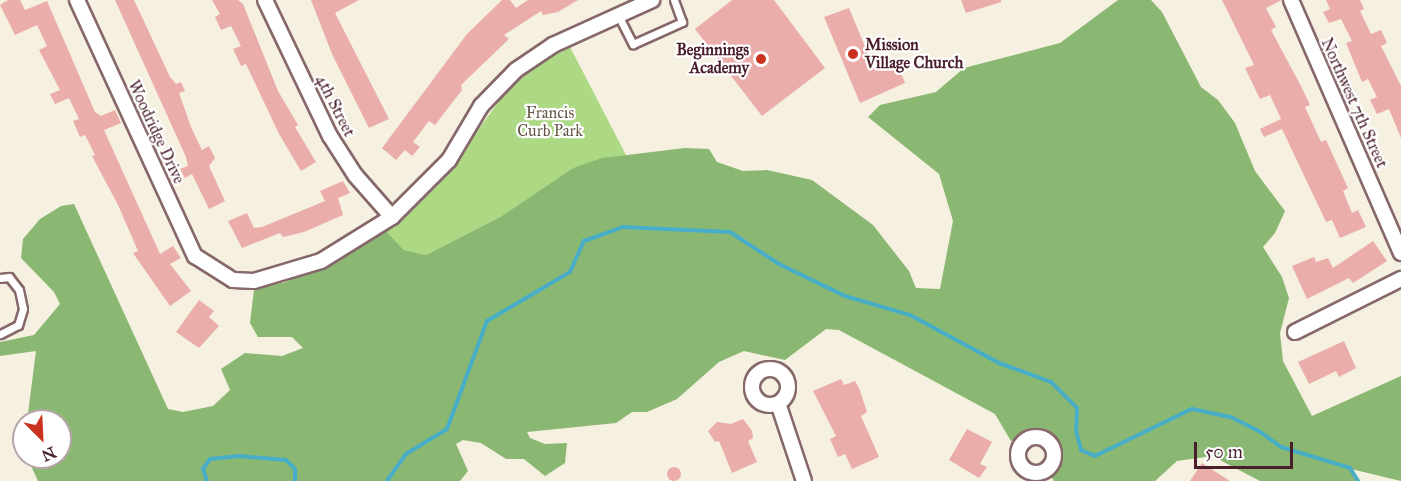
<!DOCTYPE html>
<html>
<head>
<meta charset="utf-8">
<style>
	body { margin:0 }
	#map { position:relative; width:1401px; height:481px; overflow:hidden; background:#f5f0e0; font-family:"IM FELL Great Primer",serif }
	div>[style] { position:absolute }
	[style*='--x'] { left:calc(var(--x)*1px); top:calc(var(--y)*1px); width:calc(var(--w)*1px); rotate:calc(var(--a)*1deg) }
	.green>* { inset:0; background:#add884 }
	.forest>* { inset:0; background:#8ab872 }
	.stream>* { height:4px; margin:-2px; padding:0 2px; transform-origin:2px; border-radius:2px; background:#48aec8 }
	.building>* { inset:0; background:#ebadaa }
	.round { border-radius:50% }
	.roads { filter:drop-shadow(2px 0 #86686a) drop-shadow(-2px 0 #86686a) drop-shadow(0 2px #86686a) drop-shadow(0 -2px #86686a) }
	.lane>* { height:7px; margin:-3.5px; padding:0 3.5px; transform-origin:3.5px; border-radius:3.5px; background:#fff }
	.street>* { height:14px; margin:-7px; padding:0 7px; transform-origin:7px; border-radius:7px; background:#fff }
	.street>.ring { margin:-7px; padding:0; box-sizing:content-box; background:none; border:14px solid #fff; border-radius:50% }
	.dots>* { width:16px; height:16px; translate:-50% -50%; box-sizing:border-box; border:3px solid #fff; border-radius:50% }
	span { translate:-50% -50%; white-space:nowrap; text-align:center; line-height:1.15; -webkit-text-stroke:4.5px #fff; paint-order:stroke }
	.poi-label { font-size:16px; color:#4a1f2b; font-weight:700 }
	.left { translate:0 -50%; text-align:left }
	.right { translate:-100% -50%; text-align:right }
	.street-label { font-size:16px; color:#4a1f2b }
	.park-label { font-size:16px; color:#685646 }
	.north { position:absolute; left:12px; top:409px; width:60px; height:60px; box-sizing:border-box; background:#fff; border:2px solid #b7a5aa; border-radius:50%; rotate:156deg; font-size:16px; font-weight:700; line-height:24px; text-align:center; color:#4a1f2b }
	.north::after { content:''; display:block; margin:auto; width:21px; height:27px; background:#c8321e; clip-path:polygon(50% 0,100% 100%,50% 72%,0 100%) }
	.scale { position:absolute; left:1194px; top:442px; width:99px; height:27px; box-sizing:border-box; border:3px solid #4a1f2b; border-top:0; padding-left:8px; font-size:18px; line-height:21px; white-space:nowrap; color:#4a1f2b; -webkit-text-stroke:4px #fff; paint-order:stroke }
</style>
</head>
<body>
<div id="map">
	<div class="green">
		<div style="clip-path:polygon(570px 47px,626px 155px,573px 168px,500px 217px,426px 255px,404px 250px,386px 231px,437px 186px,508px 89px,540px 63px)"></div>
	</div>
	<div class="forest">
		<div style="clip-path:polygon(1118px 0,1151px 0,1162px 12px,1201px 87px,1218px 100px,1235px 123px,1255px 171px,1285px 211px,1275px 233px,1263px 247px,1282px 277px,1289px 298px,1280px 333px,1283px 361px,1312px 416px,1401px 376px,1401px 481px,1351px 469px,1358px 481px,1260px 481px,1212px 456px,1177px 461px,1155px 481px,1054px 481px,1051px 476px,1062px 459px,1056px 440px,1044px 430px,1011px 441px,995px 414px,839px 330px,826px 329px,785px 360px,744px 351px,719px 362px,677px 399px,647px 412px,632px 412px,616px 423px,527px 432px,530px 438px,545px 444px,567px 443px,565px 463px,545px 476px,524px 459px,506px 459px,481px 443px,463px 440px,456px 444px,468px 471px,460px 481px,38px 481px,27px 457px,60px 457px,60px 421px,27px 421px,36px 351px,0 356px,0 342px,34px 335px,60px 304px,54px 292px,21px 258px,23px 239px,40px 219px,61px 206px,74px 204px,168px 409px,183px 412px,213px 406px,230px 390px,221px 369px,245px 353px,282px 356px,303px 348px,292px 337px,258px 337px,250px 323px,254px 289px,286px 282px,386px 231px,404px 250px,426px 255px,500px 217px,573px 168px,602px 158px,685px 148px,709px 149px,717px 162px,743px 171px,767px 170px,812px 180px,873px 225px,909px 271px,916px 288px,940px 289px,953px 221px,939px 174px,868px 117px,880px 105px,936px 92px,964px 68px,1060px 43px)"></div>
	</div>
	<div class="stream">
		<div style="--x:207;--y:481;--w:13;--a:-108"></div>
		<div style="--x:203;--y:469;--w:12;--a:-55"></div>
		<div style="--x:210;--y:459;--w:29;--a:-6"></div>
		<div style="--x:239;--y:456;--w:47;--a:4.9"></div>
		<div style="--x:286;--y:460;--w:13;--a:45"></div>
		<div style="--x:295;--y:469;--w:12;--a:90"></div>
		<div style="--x:387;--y:481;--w:33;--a:-55"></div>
		<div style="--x:406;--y:454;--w:48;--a:-31.4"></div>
		<div style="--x:447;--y:429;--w:115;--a:-69.7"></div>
		<div style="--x:487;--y:321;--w:96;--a:-30.6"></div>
		<div style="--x:570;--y:272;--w:34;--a:-66"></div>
		<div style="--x:584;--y:241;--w:41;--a:-19.7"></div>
		<div style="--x:623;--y:227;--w:107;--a:2.7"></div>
		<div style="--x:730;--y:232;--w:59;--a:33.1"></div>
		<div style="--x:779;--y:264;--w:73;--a:25.9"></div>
		<div style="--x:845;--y:296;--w:68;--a:16.3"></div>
		<div style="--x:910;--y:315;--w:101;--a:28.3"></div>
		<div style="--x:999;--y:363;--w:55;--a:20.1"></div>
		<div style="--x:1051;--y:382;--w:37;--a:45"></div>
		<div style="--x:1077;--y:408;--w:23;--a:92"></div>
		<div style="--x:1076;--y:431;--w:20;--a:75"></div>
		<div style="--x:1081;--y:450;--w:15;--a:23"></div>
		<div style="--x:1095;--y:456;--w:108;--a:-25.9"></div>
		<div style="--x:1192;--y:409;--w:40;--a:12"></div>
		<div style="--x:1231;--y:417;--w:31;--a:27"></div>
		<div style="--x:1259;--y:431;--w:27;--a:36"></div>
		<div style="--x:1281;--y:447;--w:72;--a:16.9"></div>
		<div style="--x:1350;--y:468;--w:15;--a:58"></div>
	</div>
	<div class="building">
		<div style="clip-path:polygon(8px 0,20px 0,25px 10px,47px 1px,95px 112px,101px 116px,115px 110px,121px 123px,104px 130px,160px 254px,173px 246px,181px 258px,170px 264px,191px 291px,170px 306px,133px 253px,138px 251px,118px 205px,92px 156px,95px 155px,85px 135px,80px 137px,73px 121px,79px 119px,69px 98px,55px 104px,50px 94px,60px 90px,39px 50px,47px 46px,37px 25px,15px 35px,0 5px)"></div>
		<div style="clip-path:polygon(115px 0,134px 0,170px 77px,176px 84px,181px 82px,185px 91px,179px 93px,191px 127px,202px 150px,209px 146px,215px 158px,209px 166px,225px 201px,209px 209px,192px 174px,185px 178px,180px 169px,188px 166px,186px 157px)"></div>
		<div style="clip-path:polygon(212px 0,238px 0,243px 4px,278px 91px,298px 125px,295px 127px,316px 162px,301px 171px,279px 134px,246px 64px,241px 66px,233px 49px,241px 46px,231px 26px,221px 30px,215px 17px,220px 14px)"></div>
		<div style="clip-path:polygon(311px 0,359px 0,335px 13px,389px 119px,369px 128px,332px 54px)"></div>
		<div style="clip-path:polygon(502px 0,510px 0,516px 8px,528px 0,578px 0,558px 12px,543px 15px,541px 11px,504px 35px,509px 39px,461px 85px,462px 90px,435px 125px,429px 121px,413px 142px,420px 147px,412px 156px,405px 150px,396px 160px,382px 148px,467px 34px)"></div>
		<div style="clip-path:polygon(732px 0,774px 0,825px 68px,762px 116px,695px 29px)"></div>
		<div style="clip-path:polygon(961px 0,1001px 0,1001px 2px,966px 13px)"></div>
		<div style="clip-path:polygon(1222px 0,1282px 0,1266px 8px,1276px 27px,1271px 30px,1302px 88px,1310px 105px,1305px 107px,1321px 142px,1326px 140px,1348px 188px,1343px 191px,1352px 213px,1358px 210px,1366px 227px,1340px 238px,1332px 220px,1326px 222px,1282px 129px,1264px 137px,1260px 129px,1281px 119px,1270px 95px,1260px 99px,1245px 68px,1254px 65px)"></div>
		<div style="clip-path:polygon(1326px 0,1360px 0,1364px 9px,1360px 11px,1371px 34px,1381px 30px,1387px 43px,1381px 46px,1401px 86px,1401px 138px,1389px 109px,1377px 114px,1370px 100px,1377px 97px,1368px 79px,1362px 82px,1346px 43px,1352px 41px,1341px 19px,1329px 23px,1323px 12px,1330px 9px)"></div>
		<div style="clip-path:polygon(849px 8px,874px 68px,896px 62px,905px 83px,860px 103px,824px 17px)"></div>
		<div style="clip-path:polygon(343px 181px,350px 193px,338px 198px,343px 215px,304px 232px,283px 237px,280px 233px,242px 248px,228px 221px,247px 213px,254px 228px,262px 227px,325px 201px,320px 191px)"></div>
		<div style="clip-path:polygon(1373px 241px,1387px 261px,1353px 283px,1349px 278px,1307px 299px,1292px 266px,1314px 257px,1316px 262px,1328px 258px,1333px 268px)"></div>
		<div style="clip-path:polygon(199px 300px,214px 311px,209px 317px,219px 326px,199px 348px,176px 332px)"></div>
		<div style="clip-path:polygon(1344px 341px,1356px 368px,1339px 377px,1336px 371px,1309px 384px,1298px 362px)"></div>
		<div style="clip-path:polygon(841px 379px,844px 385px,855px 381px,859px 388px,867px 412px,861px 416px,879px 457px,852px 469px,845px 454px,838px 457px,830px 439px,836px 436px,813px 391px)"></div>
		<div style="clip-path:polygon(743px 419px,752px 431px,753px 438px,748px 441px,757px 462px,732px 473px,719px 441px,715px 442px,708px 431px,717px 422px,731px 424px)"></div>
		<div style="clip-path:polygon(967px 429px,992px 442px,980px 464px,987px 467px,979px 478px,949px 460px)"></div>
		<div style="clip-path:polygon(1202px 463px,1230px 481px,1190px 481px)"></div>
		<div class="round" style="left:667px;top:467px;width:14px;height:14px"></div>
	</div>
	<div class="roads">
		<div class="lane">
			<div style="--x:618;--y:15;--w:33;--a:63"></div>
			<div style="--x:633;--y:44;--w:54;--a:-24.2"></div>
			<div style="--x:682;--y:22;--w:23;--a:-110"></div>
			<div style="--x:0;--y:278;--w:9;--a:-6"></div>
			<div style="--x:9;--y:277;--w:16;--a:52"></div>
			<div style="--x:19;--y:290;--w:19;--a:78"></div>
			<div style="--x:23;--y:309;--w:17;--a:107"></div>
			<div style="--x:18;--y:325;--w:20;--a:153"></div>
		</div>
		<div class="street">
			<div style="--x:77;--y:0;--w:282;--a:65.3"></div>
			<div style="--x:195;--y:256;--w:45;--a:32.3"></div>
			<div style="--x:233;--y:280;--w:21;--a:3"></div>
			<div style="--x:254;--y:281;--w:70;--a:-16.6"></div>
			<div style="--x:321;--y:261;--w:84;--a:-31.8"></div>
			<div style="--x:392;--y:217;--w:81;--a:-45"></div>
			<div style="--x:449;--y:160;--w:63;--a:-59.3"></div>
			<div style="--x:481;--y:106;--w:50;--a:-45.8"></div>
			<div style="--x:516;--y:70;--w:45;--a:-34"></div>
			<div style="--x:553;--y:45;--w:109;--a:-24.4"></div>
			<div style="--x:265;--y:0;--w:151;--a:64.5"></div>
			<div style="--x:330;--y:136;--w:46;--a:57.3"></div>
			<div style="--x:355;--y:175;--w:56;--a:48.6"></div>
			<div style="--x:1291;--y:0;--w:276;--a:66.5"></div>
			<div style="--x:1295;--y:332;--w:119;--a:-26.6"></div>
			<div class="ring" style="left:752px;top:369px;width:22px;height:22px"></div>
			<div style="--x:779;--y:406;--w:79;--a:71.6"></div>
			<div class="ring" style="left:1018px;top:437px;width:22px;height:22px"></div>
		</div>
	</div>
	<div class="dots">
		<div style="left:853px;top:54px;background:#c8321e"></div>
		<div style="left:761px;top:59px;background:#c8321e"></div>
	</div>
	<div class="poi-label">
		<span class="left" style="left:865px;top:54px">Mission<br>Village Church</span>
		<span class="right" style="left:749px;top:59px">Beginnings<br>Academy</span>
	</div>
	<div class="street-label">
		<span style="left:1354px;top:103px;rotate:66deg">Northwest 7th Street</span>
		<span style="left:335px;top:106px;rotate:63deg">4th Street</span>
		<span style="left:156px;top:132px;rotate:65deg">Woodridge Drive</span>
	</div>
	<div class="park-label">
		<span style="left:550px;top:122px">Francis<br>Curb Park</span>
	</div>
	<div class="north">N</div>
	<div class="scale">50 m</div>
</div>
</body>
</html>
